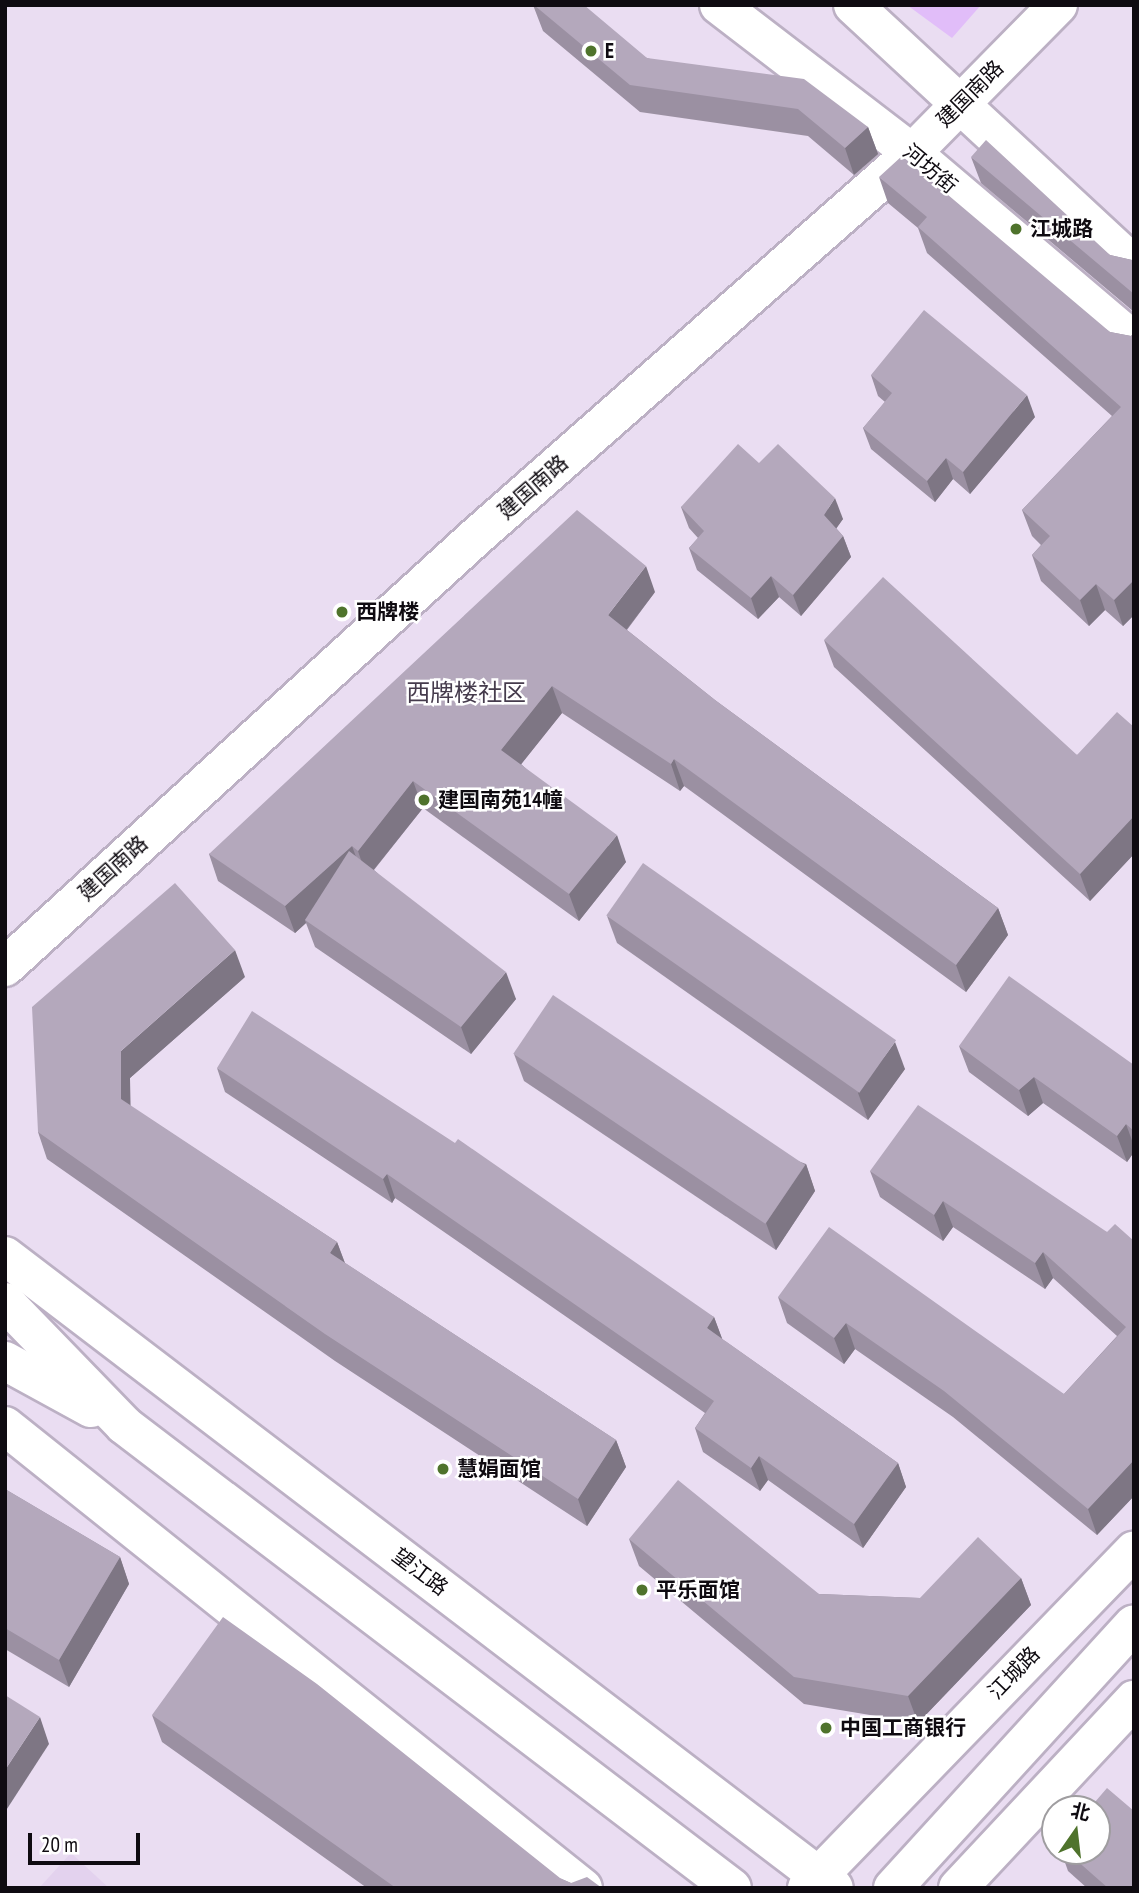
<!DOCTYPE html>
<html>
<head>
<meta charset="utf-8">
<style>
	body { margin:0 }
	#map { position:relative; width:1139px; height:1893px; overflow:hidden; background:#eaddf2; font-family:"PT Sans Narrow","Noto Sans SC",sans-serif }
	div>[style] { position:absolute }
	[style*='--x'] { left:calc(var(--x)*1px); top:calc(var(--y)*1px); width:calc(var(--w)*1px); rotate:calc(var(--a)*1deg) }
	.built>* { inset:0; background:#e3d2ee }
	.green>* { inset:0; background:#e1bdf9 }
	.roads { filter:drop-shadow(2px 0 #bcb0c4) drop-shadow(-2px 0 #bcb0c4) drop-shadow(0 2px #bcb0c4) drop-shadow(0 -2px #bcb0c4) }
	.minor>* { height:38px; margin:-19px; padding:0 19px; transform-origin:19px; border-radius:19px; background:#fff }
	.tertiary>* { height:38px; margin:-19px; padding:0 19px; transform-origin:19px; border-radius:19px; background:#fff }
	.secondary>* { height:38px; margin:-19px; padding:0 19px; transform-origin:19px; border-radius:19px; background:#fff }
	.primary>* { height:38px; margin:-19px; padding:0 19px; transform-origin:19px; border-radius:19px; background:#fff }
	.wall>* { inset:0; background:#9b90a2 }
	.shaded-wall>* { inset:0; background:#7e7684 }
	.building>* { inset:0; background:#b4a8bc; transform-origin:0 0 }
	.dots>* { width:19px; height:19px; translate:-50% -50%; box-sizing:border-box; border:4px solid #fff; border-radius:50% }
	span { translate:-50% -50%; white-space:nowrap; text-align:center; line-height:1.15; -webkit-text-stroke:5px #fff; paint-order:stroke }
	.poi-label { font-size:21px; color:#0f0b11; font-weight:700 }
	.left { translate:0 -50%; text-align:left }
	.street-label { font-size:21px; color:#0f0b11 }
	.quarter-label { font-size:24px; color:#453b4c }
	.frame { position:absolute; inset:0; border:7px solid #0f0b11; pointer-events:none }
	.north { position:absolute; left:1041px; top:1795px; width:70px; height:70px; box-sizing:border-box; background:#fff; border:2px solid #9f9da0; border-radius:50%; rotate:14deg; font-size:19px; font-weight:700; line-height:28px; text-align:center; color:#0f0b11 }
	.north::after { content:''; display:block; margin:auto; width:24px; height:32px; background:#4f732c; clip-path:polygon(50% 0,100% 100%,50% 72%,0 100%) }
	.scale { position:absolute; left:28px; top:1833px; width:112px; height:32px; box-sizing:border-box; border:4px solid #0f0b11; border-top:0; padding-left:9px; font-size:21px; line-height:24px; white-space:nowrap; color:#0f0b11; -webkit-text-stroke:5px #fff; paint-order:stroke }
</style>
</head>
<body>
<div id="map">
	<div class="built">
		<div style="clip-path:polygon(71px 1853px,109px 1888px,39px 1888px)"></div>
	</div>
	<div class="green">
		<div style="clip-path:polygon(907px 5px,981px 5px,952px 38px)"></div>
	</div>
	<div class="roads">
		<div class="minor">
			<div style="--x:5;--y:967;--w:641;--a:-42.41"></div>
			<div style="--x:478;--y:535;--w:578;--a:-41.35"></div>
			<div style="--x:912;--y:153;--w:208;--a:-45.4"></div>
			<div style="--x:807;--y:1888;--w:470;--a:-45.9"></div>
			<div style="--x:958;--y:1888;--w:258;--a:-46.9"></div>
		</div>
		<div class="tertiary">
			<div style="--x:719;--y:5;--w:243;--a:37.5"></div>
			<div style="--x:912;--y:153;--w:291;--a:40.3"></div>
			<div style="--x:853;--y:5;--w:383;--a:42.8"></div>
			<div style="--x:5;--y:1256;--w:1042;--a:37.32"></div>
			<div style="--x:5;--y:1426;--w:740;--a:38.64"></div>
		</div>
		<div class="secondary">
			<div style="--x:5;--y:1302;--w:171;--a:45.9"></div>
			<div style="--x:124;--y:1425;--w:764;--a:37.29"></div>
			<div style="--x:5;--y:1361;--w:98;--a:28.7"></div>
		</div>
		<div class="primary">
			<div style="--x:893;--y:1888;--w:357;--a:-47.6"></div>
		</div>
	</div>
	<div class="wall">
		<div style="clip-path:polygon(533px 5px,647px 58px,868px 127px,878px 154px,854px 175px,808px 136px,640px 112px,543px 31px)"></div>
		<div style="clip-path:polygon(971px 157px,1110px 255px,1132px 260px,1134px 258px,1134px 312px,981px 183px)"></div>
		<div style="clip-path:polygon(879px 177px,1110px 332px,1131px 336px,1134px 333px,1134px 615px,1123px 626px,1105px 610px,1089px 626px,1041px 581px,1032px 555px,1041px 545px,1032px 536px,1022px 510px,1112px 416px,927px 253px,918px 228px,888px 203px)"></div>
		<div style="clip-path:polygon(871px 375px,1035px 417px,970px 494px,953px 479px,935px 502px,871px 449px,863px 428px,885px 402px,878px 396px)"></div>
		<div style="clip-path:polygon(759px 463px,843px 519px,836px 528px,843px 536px,851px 557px,801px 616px,779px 597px,758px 619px,697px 570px,689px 548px,698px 538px,689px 528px,681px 507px)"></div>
		<div style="clip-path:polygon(655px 592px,627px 630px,715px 700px,998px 908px,1008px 935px,966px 992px,684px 786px,680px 791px,562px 713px,521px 764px,626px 862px,579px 921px,423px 808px,374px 870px,516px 999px,471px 1054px,315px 947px,306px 923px,295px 933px,218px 881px,209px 854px)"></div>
		<div style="clip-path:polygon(824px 640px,1077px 755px,1134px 727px,1134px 854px,1090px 901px,834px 667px)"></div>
		<div style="clip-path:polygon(607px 916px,905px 1069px,868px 1120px,617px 943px)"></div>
		<div style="clip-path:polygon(245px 977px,130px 1078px,130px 1106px,337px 1242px,345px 1263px,616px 1440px,626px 1467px,587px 1526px,335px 1361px,47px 1159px,38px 1132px)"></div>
		<div style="clip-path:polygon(959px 1046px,1134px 1065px,1134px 1152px,1127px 1162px,1043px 1103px,1028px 1116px,969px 1072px)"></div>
		<div style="clip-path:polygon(514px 1054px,806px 1164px,815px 1191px,776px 1250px,524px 1081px)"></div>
		<div style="clip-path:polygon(217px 1068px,714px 1317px,722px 1339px,898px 1463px,906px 1487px,863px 1548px,768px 1480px,760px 1491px,703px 1452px,695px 1428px,705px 1413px,395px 1198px,392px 1203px,225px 1092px)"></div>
		<div style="clip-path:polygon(870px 1171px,1107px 1232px,1134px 1241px,1134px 1496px,1097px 1535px,953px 1417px,855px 1349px,844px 1364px,787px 1323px,778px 1297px,1064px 1394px,1117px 1336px,1053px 1278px,1045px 1289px,953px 1227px,943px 1241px,880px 1197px)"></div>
		<div style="clip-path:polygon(5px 1489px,120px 1557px,129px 1584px,69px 1687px,5px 1649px)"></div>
		<div style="clip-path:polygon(629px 1539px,819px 1594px,920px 1598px,1021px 1578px,1031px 1605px,918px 1723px,804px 1704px,639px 1566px)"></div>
		<div style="clip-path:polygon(152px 1715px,571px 1883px,602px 1888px,367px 1888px,162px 1742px)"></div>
		<div style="clip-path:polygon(1061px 1851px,1097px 1851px,1134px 1888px,1087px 1888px,1068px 1871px)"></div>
	</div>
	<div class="shaded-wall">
		<div style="clip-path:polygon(868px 127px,878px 154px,854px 175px,845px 148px)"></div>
		<div style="clip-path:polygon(1027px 395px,1035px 417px,970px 494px,963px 472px)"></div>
		<div style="clip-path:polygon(946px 458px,953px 479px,935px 502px,927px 481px)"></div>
		<div style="clip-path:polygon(835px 498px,843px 519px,831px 536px,824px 515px)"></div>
		<div style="clip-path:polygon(843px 536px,851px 557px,801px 616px,793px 595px)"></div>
		<div style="clip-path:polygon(646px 566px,655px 592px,617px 642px,608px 615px)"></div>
		<div style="clip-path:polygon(771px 576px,779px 597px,758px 619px,751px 598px)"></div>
		<div style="clip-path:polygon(1134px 580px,1134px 615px,1123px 626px,1114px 600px)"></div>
		<div style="clip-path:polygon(1096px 584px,1105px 610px,1089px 626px,1080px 600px)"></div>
		<div style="clip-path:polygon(552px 686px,562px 713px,511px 777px,501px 750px)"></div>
		<div style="clip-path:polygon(674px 759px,684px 786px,680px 791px,671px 764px)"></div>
		<div style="clip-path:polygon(413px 781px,423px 808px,367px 878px,358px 851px)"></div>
		<div style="clip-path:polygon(1134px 816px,1134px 854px,1090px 901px,1080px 874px)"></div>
		<div style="clip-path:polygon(617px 835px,626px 862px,579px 921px,569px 894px)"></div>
		<div style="clip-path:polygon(352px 846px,362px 873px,305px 920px,306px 923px,295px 933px,285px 906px)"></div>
		<div style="clip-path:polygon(998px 908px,1008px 935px,966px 992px,956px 965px)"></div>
		<div style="clip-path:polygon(235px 950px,245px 977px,130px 1078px,131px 1126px,121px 1099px,121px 1051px)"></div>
		<div style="clip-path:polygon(506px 972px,516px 999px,471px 1054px,461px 1027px)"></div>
		<div style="clip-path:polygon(895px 1042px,905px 1069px,868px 1120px,858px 1093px)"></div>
		<div style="clip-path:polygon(1034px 1077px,1043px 1103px,1028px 1116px,1019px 1090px)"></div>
		<div style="clip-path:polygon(1126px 1124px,1134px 1146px,1134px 1152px,1127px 1162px,1117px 1136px)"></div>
		<div style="clip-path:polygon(806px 1164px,815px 1191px,776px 1250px,766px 1223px)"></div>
		<div style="clip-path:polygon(387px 1174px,395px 1198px,392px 1203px,383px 1179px)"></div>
		<div style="clip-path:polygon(943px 1201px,953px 1227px,943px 1241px,934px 1215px)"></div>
		<div style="clip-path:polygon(337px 1242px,347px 1269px,330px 1253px)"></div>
		<div style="clip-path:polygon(1043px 1252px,1053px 1278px,1045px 1289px,1035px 1263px)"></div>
		<div style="clip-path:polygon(714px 1317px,723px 1341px,707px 1328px)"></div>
		<div style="clip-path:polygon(846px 1323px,855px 1349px,844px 1364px,834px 1338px)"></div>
		<div style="clip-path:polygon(616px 1440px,626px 1467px,587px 1526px,578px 1499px)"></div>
		<div style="clip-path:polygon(759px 1456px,768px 1480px,760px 1491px,751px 1468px)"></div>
		<div style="clip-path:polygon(1134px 1460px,1134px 1496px,1097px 1535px,1088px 1509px)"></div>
		<div style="clip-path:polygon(898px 1463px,906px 1487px,863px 1548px,854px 1524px)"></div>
		<div style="clip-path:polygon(120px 1557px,129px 1584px,69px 1687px,59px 1660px)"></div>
		<div style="clip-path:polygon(1021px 1578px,1031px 1605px,918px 1723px,908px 1696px)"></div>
		<div style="clip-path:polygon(40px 1717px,49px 1744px,5px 1812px,5px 1770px)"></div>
	</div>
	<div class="building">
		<div style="clip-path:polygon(534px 5px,584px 5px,647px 58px,804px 79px,868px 127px,845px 148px,798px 109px,630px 85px)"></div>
		<div style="clip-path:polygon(986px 140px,1110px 255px,1132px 260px,1134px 258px,1134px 294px,971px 157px)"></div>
		<div style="clip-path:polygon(902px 156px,1110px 332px,1131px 336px,1134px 333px,1134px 580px,1114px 600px,1096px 584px,1080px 600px,1032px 555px,1050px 536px,1022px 510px,1121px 407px,918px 227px,927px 217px,879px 177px)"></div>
		<div style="clip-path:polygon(924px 310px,1027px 395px,963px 472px,946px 458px,927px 481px,863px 428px,892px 393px,871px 375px)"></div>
		<div style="clip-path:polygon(738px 444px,759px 463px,778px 444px,835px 498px,824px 515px,843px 536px,793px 595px,771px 576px,751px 598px,689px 548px,704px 531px,681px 507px)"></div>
		<div style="clip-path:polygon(577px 510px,646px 566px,608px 615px,715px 700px,998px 908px,956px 965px,674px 759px,671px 764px,552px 686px,501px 750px,617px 835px,569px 894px,413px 781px,358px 851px,352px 846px,285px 906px,209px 854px)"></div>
		<div style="clip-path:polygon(883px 577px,1077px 755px,1117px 712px,1134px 727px,1134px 816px,1080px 874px,824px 640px)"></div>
		<div style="clip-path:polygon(349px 851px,506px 972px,461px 1027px,305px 920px)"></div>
		<div style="left:643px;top:863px;width:309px;height:64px;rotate:35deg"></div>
		<div style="clip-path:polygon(175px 883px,235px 950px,121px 1051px,121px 1099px,337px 1242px,330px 1253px,616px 1440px,578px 1499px,325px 1334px,38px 1132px,32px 1007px)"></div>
		<div style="clip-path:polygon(1009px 976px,1134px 1065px,1134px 1131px,1126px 1124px,1117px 1136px,1034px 1077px,1019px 1090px,959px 1046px)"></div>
		<div style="left:553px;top:995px;width:304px;height:71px;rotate:34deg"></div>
		<div style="clip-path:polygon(252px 1011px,455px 1143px,458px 1139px,714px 1317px,707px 1328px,898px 1463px,854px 1524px,759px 1456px,751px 1468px,695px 1428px,714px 1401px,387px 1174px,383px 1179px,217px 1068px)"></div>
		<div style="clip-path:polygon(918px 1105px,1107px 1232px,1115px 1224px,1134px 1241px,1134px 1460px,1088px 1509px,944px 1391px,846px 1323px,834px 1338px,778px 1297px,829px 1227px,1064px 1394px,1126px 1327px,1043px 1252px,1035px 1263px,943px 1201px,934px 1215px,870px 1171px)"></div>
		<div style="clip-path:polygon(678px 1480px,819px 1594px,920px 1598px,978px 1537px,1021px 1578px,908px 1696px,794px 1677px,629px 1539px)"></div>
		<div style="clip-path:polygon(5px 1489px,120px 1557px,59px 1660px,5px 1628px)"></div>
		<div style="clip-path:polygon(223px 1617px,317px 1684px,560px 1878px,571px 1883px,587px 1877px,602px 1888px,396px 1888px,152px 1715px)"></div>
		<div style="clip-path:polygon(5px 1695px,40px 1717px,5px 1770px)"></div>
		<div style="clip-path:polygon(1107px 1788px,1134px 1811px,1134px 1888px,1108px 1888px,1066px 1851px,1097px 1851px,1097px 1809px,1089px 1809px)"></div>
	</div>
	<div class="dots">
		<div style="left:591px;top:51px;background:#4f732c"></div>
		<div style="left:1016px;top:229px;background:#4f732c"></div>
		<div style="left:342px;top:612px;background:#4f732c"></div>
		<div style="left:424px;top:800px;background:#4f732c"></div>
		<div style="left:443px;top:1469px;background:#4f732c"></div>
		<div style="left:642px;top:1590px;background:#4f732c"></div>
		<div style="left:826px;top:1728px;background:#4f732c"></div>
	</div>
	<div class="poi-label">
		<span class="left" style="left:605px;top:51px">E</span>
		<span class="left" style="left:1030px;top:229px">江城路</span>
		<span class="left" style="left:356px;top:612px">西牌楼</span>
		<span class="left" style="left:438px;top:800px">建国南苑14幢</span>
		<span class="left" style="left:457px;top:1469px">慧娟面馆</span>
		<span class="left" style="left:656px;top:1590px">平乐面馆</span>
		<span class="left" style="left:840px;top:1728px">中国工商银行</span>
	</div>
	<div class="street-label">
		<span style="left:970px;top:94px;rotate:-45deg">建国南路</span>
		<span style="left:930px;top:169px;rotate:40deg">河坊街</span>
		<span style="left:533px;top:487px;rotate:-41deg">建国南路</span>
		<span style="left:113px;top:868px;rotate:-42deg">建国南路</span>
		<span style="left:420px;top:1572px;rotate:37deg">望江路</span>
		<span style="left:1014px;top:1673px;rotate:-46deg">江城路</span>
	</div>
	<div class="quarter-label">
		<span style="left:466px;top:693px">西牌楼社区</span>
	</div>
	<div class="frame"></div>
	<div class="north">北</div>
	<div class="scale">20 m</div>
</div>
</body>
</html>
